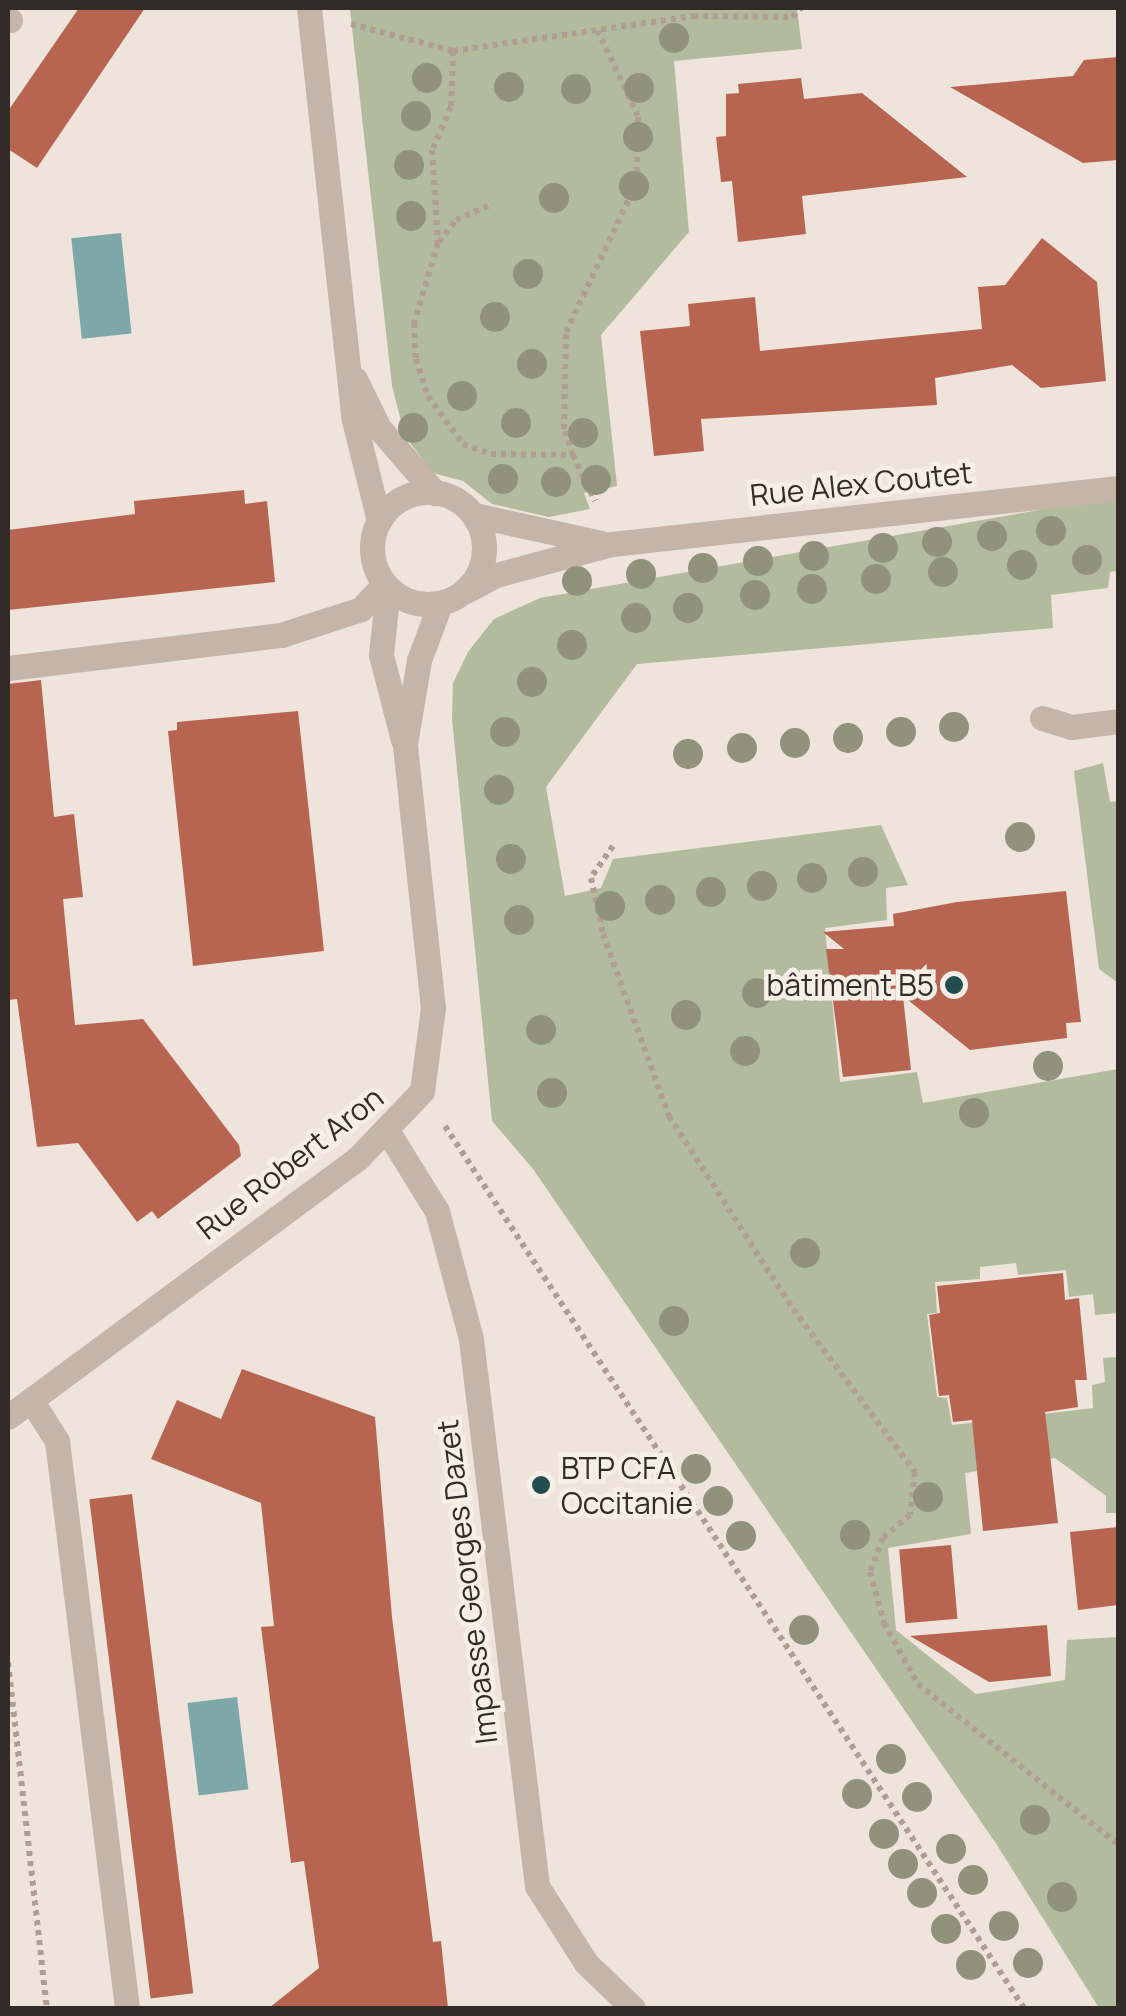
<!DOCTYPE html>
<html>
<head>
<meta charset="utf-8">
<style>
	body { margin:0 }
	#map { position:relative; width:1126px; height:2016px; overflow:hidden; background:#eee4db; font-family:Manrope,sans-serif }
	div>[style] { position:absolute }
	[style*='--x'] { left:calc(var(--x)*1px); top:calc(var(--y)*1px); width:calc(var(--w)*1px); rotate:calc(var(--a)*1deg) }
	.green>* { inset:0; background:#b2bb9d }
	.water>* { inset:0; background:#7da7a8; transform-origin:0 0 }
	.building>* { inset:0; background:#b76550; transform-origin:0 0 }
	.path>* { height:6px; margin-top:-3px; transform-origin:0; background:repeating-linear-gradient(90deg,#b09e93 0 5px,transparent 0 10px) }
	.service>* { height:25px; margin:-12.5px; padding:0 12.5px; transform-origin:12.5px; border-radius:12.5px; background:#c5b4a8 }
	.minor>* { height:25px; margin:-12.5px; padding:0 12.5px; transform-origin:12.5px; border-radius:12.5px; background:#c5b4a8 }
	.minor>.ring { margin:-12.5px; padding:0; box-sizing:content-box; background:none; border:25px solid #c5b4a8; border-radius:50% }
	.trees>* { width:30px; height:30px; margin:-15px; border-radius:50%; background:#90927c }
	.dots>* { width:28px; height:28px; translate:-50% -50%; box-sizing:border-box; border:5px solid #f6efe6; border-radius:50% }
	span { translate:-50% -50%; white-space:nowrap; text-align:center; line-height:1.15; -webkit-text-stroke:9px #f6efe6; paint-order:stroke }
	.street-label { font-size:30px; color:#332b27 }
	.poi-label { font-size:30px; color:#332b27 }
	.right { translate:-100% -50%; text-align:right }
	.left { translate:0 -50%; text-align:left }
	.frame { position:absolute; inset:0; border:10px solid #332b27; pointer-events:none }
</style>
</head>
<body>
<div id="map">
	<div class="green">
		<div style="clip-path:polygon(797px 8px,802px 49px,674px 61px,689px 232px,601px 335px,617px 486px,584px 493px,590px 509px,549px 517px,492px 504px,463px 481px,433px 473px,405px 436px,392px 386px,350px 10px)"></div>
		<div style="clip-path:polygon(1118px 496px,1118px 571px,1110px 572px,1108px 588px,1051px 595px,1053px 628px,637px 664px,546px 787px,565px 896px,601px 888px,613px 859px,881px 825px,908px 885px,886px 888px,887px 920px,825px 928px,840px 1082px,917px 1072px,923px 1103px,1118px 1069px,1118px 1313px,1095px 1315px,1093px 1294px,1069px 1297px,1066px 1270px,1018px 1275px,1016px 1263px,980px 1267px,980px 1279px,935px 1282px,937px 1313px,927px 1314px,937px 1397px,947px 1398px,952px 1425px,1093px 1408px,1092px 1385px,1105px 1382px,1103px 1358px,1118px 1357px,1118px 1513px,1106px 1513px,1106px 1496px,1055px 1458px,965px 1473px,971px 1534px,888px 1548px,896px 1630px,976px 1694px,1065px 1680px,1067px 1640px,1118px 1637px,1118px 2008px,1099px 2008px,997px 1845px,533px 1169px,492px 1121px,452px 719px,453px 683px,468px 652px,494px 619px,540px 598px)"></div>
		<div style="clip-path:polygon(1103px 763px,1110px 802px,1118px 801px,1118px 983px,1099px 969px,1074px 771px)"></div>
	</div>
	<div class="water">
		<div style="left:121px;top:233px;width:101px;height:50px;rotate:84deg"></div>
		<div style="left:237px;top:1697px;width:93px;height:50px;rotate:83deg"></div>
	</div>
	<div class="building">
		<div style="clip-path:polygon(79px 8px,145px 8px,37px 168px,8px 149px,8px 111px)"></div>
		<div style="clip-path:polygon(1118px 57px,1118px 160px,1083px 163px,950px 87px,1073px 76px,1084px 60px)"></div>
		<div style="clip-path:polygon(801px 78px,804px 99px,862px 93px,967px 177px,802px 196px,806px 234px,738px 242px,732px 181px,721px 182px,716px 137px,726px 136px,726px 94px,739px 93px,738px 84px)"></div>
		<div style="clip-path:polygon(1042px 238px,1097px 282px,1106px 381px,1041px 388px,1012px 365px,935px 378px,937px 405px,701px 419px,704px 451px,654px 456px,640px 331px,690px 326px,688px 304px,755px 297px,760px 351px,982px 329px,978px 287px,1005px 285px)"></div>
		<div style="clip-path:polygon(244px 490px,245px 504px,267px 501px,275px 582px,8px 610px,8px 530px,135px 514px,134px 501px)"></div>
		<div style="clip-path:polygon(41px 680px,54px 817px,74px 814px,83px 897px,63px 899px,75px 1025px,143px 1019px,239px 1145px,241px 1156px,158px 1219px,152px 1211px,137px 1222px,78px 1143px,37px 1147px,17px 999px,8px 1000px,8px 684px)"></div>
		<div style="clip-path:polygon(298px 711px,324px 951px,193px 966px,168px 731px,177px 730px,177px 722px)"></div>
		<div style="clip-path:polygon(1066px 891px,1081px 1022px,1066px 1023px,1067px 1038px,970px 1050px,903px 996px,911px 1070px,843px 1077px,826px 949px,844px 949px,823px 932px,894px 926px,893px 914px,957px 902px)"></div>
		<div style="clip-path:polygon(1063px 1273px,1065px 1300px,1079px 1298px,1087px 1380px,1075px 1380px,1078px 1407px,1045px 1412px,1058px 1523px,983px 1531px,972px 1420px,953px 1422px,949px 1395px,939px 1396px,929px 1315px,940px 1313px,937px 1286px)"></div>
		<div style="clip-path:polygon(242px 1369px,375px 1417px,392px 1617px,433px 1942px,441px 1941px,448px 2008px,269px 2008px,319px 1968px,304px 1861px,291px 1863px,261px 1627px,274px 1626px,261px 1503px,151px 1459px,177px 1400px,221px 1419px)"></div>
		<div style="left:132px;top:1494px;width:503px;height:43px;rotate:83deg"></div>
		<div style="clip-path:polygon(1118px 1527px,1118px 1605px,1078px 1610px,1070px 1532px)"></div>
		<div style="left:951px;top:1545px;width:74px;height:52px;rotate:85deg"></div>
		<div style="clip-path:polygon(1047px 1625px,1051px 1676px,989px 1682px,910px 1636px)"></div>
	</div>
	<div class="path">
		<div style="--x:351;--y:24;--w:106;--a:14.8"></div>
		<div style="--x:453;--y:51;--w:243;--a:-8.3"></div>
		<div style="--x:693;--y:16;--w:99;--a:0.6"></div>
		<div style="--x:792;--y:17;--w:13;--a:-45"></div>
		<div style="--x:453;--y:51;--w:56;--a:92"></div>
		<div style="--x:451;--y:107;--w:47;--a:113.8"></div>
		<div style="--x:432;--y:150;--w:93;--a:86.3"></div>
		<div style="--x:438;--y:243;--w:84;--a:106.7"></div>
		<div style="--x:414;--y:323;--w:36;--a:87"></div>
		<div style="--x:416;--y:359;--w:39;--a:72"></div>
		<div style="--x:428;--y:396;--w:59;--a:53.9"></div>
		<div style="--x:463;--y:444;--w:30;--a:20"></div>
		<div style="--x:491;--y:454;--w:82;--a:0.7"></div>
		<div style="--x:573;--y:455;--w:28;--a:-109"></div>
		<div style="--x:564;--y:429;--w:97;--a:-88.8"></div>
		<div style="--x:566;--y:332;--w:166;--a:-64.7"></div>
		<div style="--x:637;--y:182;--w:66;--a:-89.1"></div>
		<div style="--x:638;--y:116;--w:94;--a:-115.2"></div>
		<div style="--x:439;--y:242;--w:28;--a:-52"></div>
		<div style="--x:456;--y:220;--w:40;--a:-23.4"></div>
		<div style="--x:573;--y:455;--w:51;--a:64.4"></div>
		<div style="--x:613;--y:846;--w:39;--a:125"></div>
		<div style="--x:591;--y:878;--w:57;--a:77.9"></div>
		<div style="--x:603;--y:934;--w:194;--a:70.1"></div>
		<div style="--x:669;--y:1116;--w:229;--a:57.3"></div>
		<div style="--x:793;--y:1309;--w:204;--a:53.2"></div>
		<div style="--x:915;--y:1472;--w:43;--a:96.6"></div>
		<div style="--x:910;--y:1515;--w:35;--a:140"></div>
		<div style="--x:883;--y:1538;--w:36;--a:111"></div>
		<div style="--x:870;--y:1572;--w:53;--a:74.6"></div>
		<div style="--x:884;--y:1623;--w:70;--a:60.9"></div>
		<div style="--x:918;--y:1684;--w:256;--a:38.7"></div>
		<div style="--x:445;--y:1126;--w:1055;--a:56.72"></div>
		<div style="--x:8;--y:1662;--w:348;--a:83.6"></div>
	</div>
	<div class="service">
		<div style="--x:8;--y:18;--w:3;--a:45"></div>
		<div style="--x:8;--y:668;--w:275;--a:-6.9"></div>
		<div style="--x:281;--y:635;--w:84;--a:-18"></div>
		<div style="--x:361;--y:609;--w:34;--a:-47"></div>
		<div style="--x:1042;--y:718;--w:31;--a:17"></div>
		<div style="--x:1072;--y:727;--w:46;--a:-7.4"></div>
		<div style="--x:388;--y:1132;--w:93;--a:58.2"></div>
		<div style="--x:437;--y:1211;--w:132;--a:75.1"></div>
		<div style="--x:471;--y:1339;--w:551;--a:83.12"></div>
		<div style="--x:537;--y:1886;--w:91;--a:57.5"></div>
		<div style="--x:586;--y:1963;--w:65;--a:43.8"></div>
		<div style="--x:31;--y:1400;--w:49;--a:57.6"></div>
		<div style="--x:57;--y:1441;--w:571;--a:82.96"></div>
	</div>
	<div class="minor">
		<div style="--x:309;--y:8;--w:410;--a:83.8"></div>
		<div style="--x:353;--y:416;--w:108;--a:76.1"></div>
		<div style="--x:355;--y:379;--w:55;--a:63.9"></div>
		<div style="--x:379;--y:428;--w:86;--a:49.3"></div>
		<div class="ring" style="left:372px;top:492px;width:87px;height:87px"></div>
		<div style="--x:474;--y:515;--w:130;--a:12.4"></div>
		<div style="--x:388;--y:588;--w:67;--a:96"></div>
		<div style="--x:381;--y:655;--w:88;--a:75.5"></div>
		<div style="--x:466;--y:591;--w:34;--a:-28"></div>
		<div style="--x:496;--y:575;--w:120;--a:-15"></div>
		<div style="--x:612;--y:544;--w:509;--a:-6.32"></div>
		<div style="--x:8;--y:1417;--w:435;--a:-36.5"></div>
		<div style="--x:358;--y:1158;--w:93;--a:-46.3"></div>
		<div style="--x:422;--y:1091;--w:84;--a:-82.5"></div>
		<div style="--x:433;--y:1008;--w:265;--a:-96.1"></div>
		<div style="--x:405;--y:744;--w:85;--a:-80.5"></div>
		<div style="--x:419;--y:660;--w:60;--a:-69.4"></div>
	</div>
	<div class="trees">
		<div style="left:674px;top:38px"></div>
		<div style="left:427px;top:78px"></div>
		<div style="left:509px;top:87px"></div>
		<div style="left:639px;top:88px"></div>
		<div style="left:576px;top:89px"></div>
		<div style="left:416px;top:116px"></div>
		<div style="left:638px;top:137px"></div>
		<div style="left:409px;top:165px"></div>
		<div style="left:634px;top:186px"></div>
		<div style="left:554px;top:198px"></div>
		<div style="left:411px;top:216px"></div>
		<div style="left:528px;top:274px"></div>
		<div style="left:495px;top:317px"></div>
		<div style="left:532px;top:364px"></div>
		<div style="left:462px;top:396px"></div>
		<div style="left:516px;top:423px"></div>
		<div style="left:413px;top:428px"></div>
		<div style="left:583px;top:433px"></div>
		<div style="left:503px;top:479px"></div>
		<div style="left:596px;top:480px"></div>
		<div style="left:556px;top:482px"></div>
		<div style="left:1051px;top:531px"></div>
		<div style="left:992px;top:536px"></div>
		<div style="left:937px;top:542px"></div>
		<div style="left:883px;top:548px"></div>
		<div style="left:814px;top:556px"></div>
		<div style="left:1087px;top:560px"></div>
		<div style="left:758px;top:561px"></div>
		<div style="left:1022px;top:565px"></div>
		<div style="left:703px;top:568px"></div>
		<div style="left:943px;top:572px"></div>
		<div style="left:641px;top:574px"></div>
		<div style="left:876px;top:579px"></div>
		<div style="left:577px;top:581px"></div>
		<div style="left:812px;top:589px"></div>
		<div style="left:755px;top:595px"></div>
		<div style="left:688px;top:608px"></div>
		<div style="left:636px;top:618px"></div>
		<div style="left:572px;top:645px"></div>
		<div style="left:532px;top:682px"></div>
		<div style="left:954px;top:727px"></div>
		<div style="left:505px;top:732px"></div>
		<div style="left:901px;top:732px"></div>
		<div style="left:848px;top:738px"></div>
		<div style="left:795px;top:743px"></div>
		<div style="left:742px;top:748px"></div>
		<div style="left:688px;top:754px"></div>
		<div style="left:499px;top:790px"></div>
		<div style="left:1020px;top:837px"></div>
		<div style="left:511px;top:859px"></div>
		<div style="left:863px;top:872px"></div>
		<div style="left:812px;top:878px"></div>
		<div style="left:762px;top:886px"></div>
		<div style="left:711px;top:892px"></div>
		<div style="left:660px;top:900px"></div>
		<div style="left:610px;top:906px"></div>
		<div style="left:519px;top:920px"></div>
		<div style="left:757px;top:993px"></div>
		<div style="left:686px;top:1015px"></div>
		<div style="left:541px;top:1030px"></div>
		<div style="left:745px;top:1051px"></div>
		<div style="left:1048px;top:1066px"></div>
		<div style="left:552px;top:1093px"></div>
		<div style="left:974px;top:1113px"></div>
		<div style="left:805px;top:1253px"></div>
		<div style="left:674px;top:1321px"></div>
		<div style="left:696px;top:1469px"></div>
		<div style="left:928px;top:1497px"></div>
		<div style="left:718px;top:1501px"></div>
		<div style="left:855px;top:1535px"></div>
		<div style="left:741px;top:1536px"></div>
		<div style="left:804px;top:1630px"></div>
		<div style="left:891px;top:1759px"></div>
		<div style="left:857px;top:1794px"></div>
		<div style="left:917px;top:1797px"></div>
		<div style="left:1035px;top:1820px"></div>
		<div style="left:884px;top:1834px"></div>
		<div style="left:951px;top:1849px"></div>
		<div style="left:903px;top:1864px"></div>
		<div style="left:973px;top:1880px"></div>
		<div style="left:922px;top:1893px"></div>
		<div style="left:1062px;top:1897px"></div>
		<div style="left:1004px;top:1926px"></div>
		<div style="left:946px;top:1929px"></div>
		<div style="left:1028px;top:1963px"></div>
		<div style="left:971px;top:1965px"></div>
	</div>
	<div class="dots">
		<div style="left:954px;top:985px;background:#224d4f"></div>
		<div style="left:541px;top:1485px;background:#224d4f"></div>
	</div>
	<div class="street-label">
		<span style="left:861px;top:484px;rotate:-6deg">Rue Alex Coutet</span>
		<span style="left:290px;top:1163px;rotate:-38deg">Rue Robert Aron</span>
		<span style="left:467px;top:1582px;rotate:-97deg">Impasse Georges Dazet</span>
	</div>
	<div class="poi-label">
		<span class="right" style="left:934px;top:985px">bâtiment B5</span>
		<span class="left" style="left:561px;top:1485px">BTP CFA<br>Occitanie</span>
	</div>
	<div class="frame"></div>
</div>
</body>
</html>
